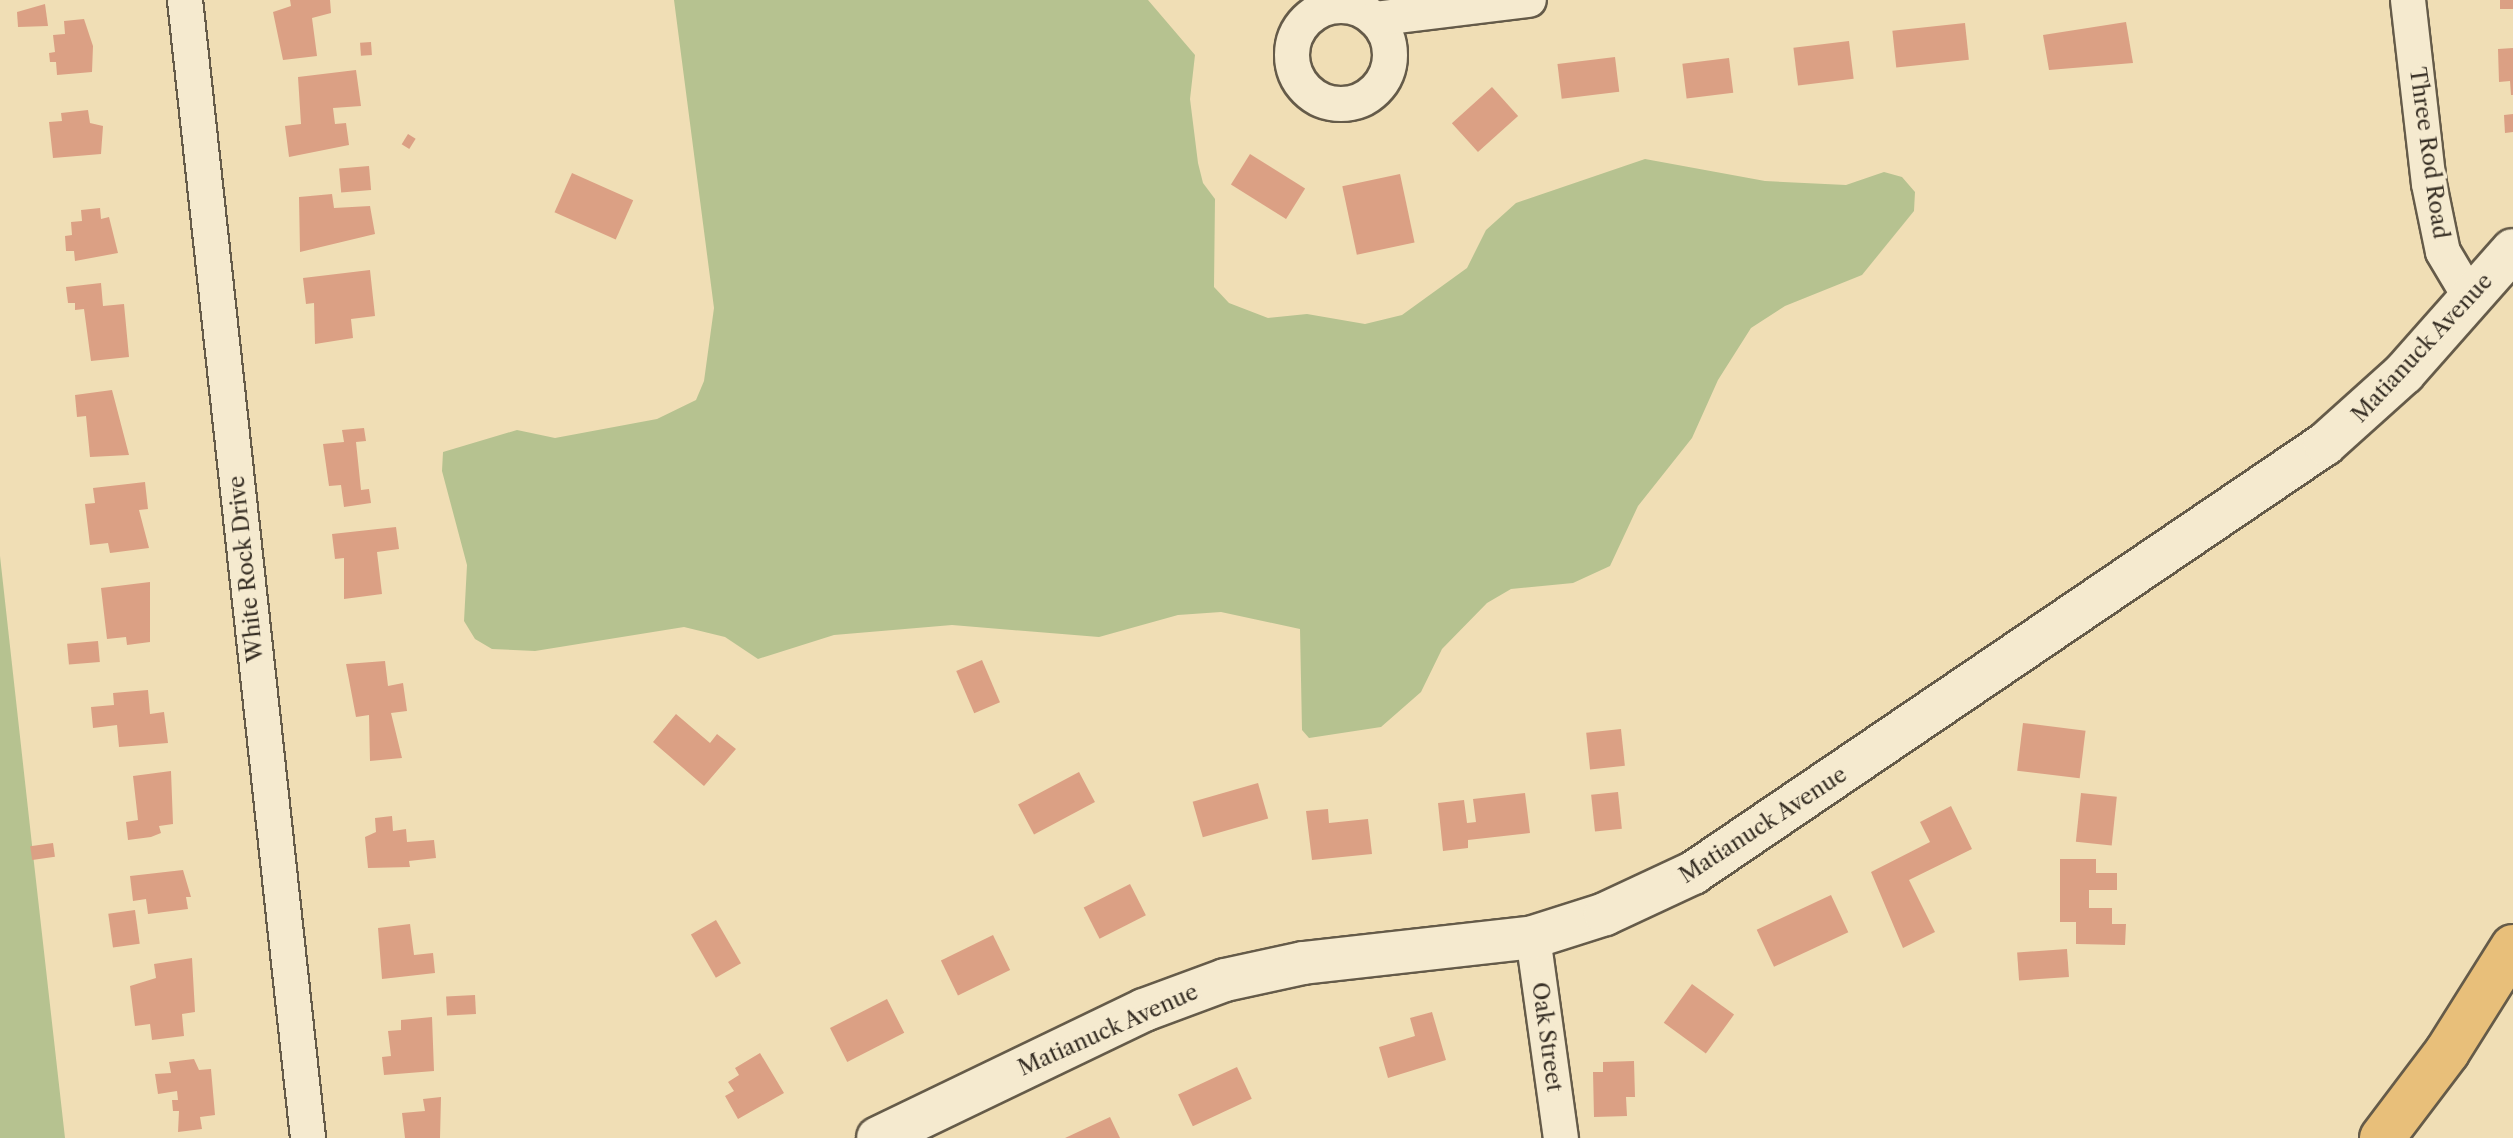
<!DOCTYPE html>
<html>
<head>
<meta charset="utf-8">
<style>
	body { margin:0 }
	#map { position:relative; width:2513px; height:1138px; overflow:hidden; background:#f0deb5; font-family:"Libre Caslon Text",serif }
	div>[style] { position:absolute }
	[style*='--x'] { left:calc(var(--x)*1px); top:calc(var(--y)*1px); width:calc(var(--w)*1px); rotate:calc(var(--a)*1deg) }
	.green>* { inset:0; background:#b6c290 }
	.building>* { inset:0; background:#dba084; transform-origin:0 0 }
	.roads { filter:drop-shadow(2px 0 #655b49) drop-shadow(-2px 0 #655b49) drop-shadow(0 2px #655b49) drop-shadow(0 -2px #655b49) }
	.minor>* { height:34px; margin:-17px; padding:0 17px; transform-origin:17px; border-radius:17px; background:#f5eacf }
	.minor>.ring { margin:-17px; padding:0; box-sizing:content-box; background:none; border:34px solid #f5eacf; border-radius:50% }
	.tertiary>* { height:42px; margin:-21px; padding:0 21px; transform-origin:21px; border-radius:21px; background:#f5eacf }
	.motorway>* { height:44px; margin:-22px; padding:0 22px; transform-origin:22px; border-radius:22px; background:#e8bf7a }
	span { translate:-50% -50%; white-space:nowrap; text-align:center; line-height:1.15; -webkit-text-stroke:7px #f5eacf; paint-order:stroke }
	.street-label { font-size:22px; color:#372f25 }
</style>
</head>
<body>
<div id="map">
	<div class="green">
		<div style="clip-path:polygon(674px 0,1148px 0,1195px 55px,1190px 99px,1198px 163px,1203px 183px,1215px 199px,1214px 287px,1229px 303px,1268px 318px,1307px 314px,1365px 324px,1402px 315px,1467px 268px,1486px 230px,1516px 203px,1645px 159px,1765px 181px,1846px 185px,1884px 172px,1902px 177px,1915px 192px,1914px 211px,1862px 275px,1785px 306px,1751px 328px,1718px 380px,1692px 438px,1638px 506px,1610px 566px,1573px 583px,1511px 589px,1487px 603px,1442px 649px,1421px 692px,1381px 727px,1309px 738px,1302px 730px,1300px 629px,1221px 612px,1178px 615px,1099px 637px,952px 625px,834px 635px,758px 659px,725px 637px,684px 627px,535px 651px,492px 649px,475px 639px,464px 621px,467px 565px,442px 471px,443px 452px,517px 430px,555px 438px,657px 419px,696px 400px,704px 381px,714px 308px)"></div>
		<div style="clip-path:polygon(0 556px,34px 863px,65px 1138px,0 1138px)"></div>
	</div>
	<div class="building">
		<div style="clip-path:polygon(290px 0,330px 0,331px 13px,312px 18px,317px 56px,283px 60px,273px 12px,291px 6px)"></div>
		<div style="left:2500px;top:0;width:13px;height:9px"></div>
		<div style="clip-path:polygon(45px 4px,48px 26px,18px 27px,17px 12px)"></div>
		<div style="clip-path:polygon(84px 19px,93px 46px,92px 72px,57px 75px,56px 62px,50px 62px,49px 53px,55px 52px,53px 35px,65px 34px,64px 21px)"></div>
		<div style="clip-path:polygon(2126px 22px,2133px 63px,2049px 70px,2043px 35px)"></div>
		<div style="left:1965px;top:23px;width:37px;height:73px;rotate:84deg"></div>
		<div style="left:1849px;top:41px;width:38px;height:56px;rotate:83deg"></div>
		<div style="left:371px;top:42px;width:13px;height:11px;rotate:86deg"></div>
		<div style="clip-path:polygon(2513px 48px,2513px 95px,2511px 95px,2510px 81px,2499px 82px,2498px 49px)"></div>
		<div style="left:1615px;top:57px;width:35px;height:58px;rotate:83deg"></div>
		<div style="left:1729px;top:58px;width:35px;height:47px;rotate:83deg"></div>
		<div style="clip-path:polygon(356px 70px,361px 106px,333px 108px,335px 124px,346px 123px,349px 145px,289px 157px,285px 126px,301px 124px,298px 77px)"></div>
		<div style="left:1492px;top:87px;width:39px;height:54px;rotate:48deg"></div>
		<div style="clip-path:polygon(88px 110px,90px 123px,103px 126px,101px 154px,53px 158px,49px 122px,62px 121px,61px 113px)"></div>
		<div style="clip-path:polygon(2513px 114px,2513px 132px,2505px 133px,2504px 115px)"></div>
		<div style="left:408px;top:134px;width:9px;height:12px;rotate:32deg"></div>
		<div style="left:1250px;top:154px;width:65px;height:36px;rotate:32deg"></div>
		<div style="left:369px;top:166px;width:24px;height:30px;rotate:85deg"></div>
		<div style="left:572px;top:173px;width:67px;height:43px;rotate:24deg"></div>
		<div style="left:1400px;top:174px;width:70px;height:59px;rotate:78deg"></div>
		<div style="clip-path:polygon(332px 194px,334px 208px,370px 206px,375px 234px,300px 252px,299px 197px)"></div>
		<div style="clip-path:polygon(100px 208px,101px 219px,109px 217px,118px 253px,75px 261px,74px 251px,66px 251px,65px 236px,72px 235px,71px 222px,82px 221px,81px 210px)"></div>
		<div style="clip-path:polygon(370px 270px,375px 316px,351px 319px,353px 338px,315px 344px,314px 303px,306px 304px,303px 278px)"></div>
		<div style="clip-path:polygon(101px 283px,103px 306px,124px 304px,129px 357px,91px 361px,84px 309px,75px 310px,75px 303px,68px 303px,66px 287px)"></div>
		<div style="clip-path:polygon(112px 390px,129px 455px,90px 457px,86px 416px,77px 417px,75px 395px)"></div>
		<div style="clip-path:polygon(364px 428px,366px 441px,356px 442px,361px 490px,369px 489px,371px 503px,344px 507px,341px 485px,329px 486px,323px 444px,344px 442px,342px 430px)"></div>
		<div style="clip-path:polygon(145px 482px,148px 509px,139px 510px,149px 548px,110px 553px,108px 543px,90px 545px,85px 504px,95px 503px,93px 488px)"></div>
		<div style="clip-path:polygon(396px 527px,399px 549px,377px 552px,382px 594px,344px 599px,344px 558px,335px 559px,332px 534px)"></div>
		<div style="clip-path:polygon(150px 582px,150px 642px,127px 645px,126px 637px,107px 639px,101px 588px)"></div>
		<div style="left:98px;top:641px;width:21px;height:31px;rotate:85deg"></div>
		<div style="left:982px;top:660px;width:46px;height:28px;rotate:67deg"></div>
		<div style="clip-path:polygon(385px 661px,388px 686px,403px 683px,407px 711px,391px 713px,402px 758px,370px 761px,369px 715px,356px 717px,346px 664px)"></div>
		<div style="clip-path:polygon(148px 690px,150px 714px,164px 712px,168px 743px,119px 747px,117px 725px,93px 728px,91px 707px,114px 705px,113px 693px)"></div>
		<div style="clip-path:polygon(676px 714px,710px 743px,717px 734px,736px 749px,704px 786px,653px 742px)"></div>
		<div style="left:2023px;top:723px;width:63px;height:48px;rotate:7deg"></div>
		<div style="left:1621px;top:729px;width:37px;height:35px;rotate:84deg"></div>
		<div style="clip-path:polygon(171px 771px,173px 824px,159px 826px,161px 833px,151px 837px,128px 840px,126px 822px,138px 820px,133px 776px)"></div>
		<div style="left:1079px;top:772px;width:34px;height:69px;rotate:62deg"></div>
		<div style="left:1258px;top:783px;width:37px;height:68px;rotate:74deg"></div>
		<div style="left:1618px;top:792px;width:37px;height:27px;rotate:84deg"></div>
		<div style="clip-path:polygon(1525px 793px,1530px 833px,1468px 840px,1468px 848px,1443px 851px,1438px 803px,1464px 800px,1467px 823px,1476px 822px,1473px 799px)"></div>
		<div style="left:2081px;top:793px;width:36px;height:49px;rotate:6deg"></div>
		<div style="clip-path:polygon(1951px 806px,1972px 849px,1909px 880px,1935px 932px,1903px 948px,1871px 872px,1930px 842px,1920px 822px)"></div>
		<div style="clip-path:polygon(1328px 809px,1329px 823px,1368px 819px,1372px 854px,1312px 860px,1306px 811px)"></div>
		<div style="clip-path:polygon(392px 816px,393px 831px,406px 829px,407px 842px,434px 840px,436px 858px,409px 861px,410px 867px,368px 868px,365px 837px,376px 832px,375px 818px)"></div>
		<div style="left:53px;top:843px;width:14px;height:23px;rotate:82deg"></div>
		<div style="clip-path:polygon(2060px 859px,2096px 859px,2096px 873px,2117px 873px,2117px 890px,2089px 890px,2089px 908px,2112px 908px,2112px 924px,2126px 924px,2125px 945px,2076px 944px,2076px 922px,2060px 922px)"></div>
		<div style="clip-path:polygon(183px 870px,191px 897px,186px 897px,188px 909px,148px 914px,146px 899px,133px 901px,130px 876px)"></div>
		<div style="left:1130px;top:884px;width:35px;height:52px;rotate:63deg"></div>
		<div style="left:1831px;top:895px;width:41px;height:82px;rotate:65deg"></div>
		<div style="left:135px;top:910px;width:34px;height:27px;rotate:82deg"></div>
		<div style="left:716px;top:920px;width:50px;height:29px;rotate:60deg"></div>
		<div style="clip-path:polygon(410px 924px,414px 955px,433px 953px,435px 973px,382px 979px,378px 928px)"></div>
		<div style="left:993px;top:935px;width:39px;height:58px;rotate:64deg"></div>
		<div style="left:2067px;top:949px;width:28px;height:50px;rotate:86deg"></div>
		<div style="clip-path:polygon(192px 958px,195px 1012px,182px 1014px,184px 1036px,152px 1040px,150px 1024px,135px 1026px,130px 986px,156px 978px,154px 964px)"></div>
		<div style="left:1692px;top:984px;width:52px;height:48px;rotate:36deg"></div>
		<div style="left:475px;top:995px;width:19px;height:29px;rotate:87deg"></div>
		<div style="left:887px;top:999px;width:38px;height:64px;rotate:63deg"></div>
		<div style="clip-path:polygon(1432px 1012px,1446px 1060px,1388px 1078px,1379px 1047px,1415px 1036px,1410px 1018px)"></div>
		<div style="clip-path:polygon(432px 1017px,434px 1071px,384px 1075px,382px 1057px,391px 1056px,388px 1031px,401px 1030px,401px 1020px)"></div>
		<div style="clip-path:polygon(760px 1053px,784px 1093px,738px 1119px,725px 1096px,734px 1091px,728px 1082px,739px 1075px,735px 1068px)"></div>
		<div style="clip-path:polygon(194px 1059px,199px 1070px,211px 1069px,215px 1115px,200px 1117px,202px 1129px,178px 1132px,179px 1111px,173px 1111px,172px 1100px,178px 1100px,177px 1091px,158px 1094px,155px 1074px,171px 1073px,169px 1062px)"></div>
		<div style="clip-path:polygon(1634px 1061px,1635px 1097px,1626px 1097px,1627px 1116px,1594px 1117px,1593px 1072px,1603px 1072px,1603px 1062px)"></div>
		<div style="left:1237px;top:1067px;width:35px;height:65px;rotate:65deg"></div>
		<div style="clip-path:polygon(441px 1097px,440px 1138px,405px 1138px,402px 1113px,425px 1111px,423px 1099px)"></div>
		<div style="clip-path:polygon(1110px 1117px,1120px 1138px,1065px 1138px)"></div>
	</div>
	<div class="roads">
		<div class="minor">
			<div style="--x:185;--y:0;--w:1145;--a:83.83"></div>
			<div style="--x:2408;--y:0;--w:185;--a:83.5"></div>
			<div style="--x:2429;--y:184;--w:69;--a:78.4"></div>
			<div style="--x:2443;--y:252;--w:55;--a:59.2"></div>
			<div class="ring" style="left:1292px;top:6px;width:64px;height:64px"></div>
			<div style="--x:1374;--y:19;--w:156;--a:-7"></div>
			<div style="--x:1533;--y:937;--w:203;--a:82.1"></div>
		</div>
		<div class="tertiary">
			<div style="--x:878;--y:1138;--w:295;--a:-25.7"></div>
			<div style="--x:1144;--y:1010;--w:86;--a:-20.3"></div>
			<div style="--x:1225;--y:980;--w:80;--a:-12.3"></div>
			<div style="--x:1303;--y:963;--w:231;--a:-6.4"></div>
			<div style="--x:1533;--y:937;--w:76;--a:-17.7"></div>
			<div style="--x:1605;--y:914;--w:97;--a:-25"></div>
			<div style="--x:1693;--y:873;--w:764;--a:-34.17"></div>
			<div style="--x:2325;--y:444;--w:106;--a:-41.9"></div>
			<div style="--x:2404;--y:373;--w:164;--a:-48.5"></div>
		</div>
		<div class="motorway">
			<div style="--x:2382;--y:1138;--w:108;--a:-52.9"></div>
			<div style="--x:2447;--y:1052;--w:124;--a:-57.8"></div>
		</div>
	</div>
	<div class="street-label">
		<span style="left:2429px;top:153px;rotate:82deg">Three Rod Road</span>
		<span style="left:2422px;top:348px;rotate:-47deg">Matianuck Avenue</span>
		<span style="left:246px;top:569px;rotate:-96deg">White Rock Drive</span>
		<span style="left:1763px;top:825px;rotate:-33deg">Matianuck Avenue</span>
		<span style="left:1108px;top:1030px;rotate:-24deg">Matianuck Avenue</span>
		<span style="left:1547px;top:1037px;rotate:82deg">Oak Street</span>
	</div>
</div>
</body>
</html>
